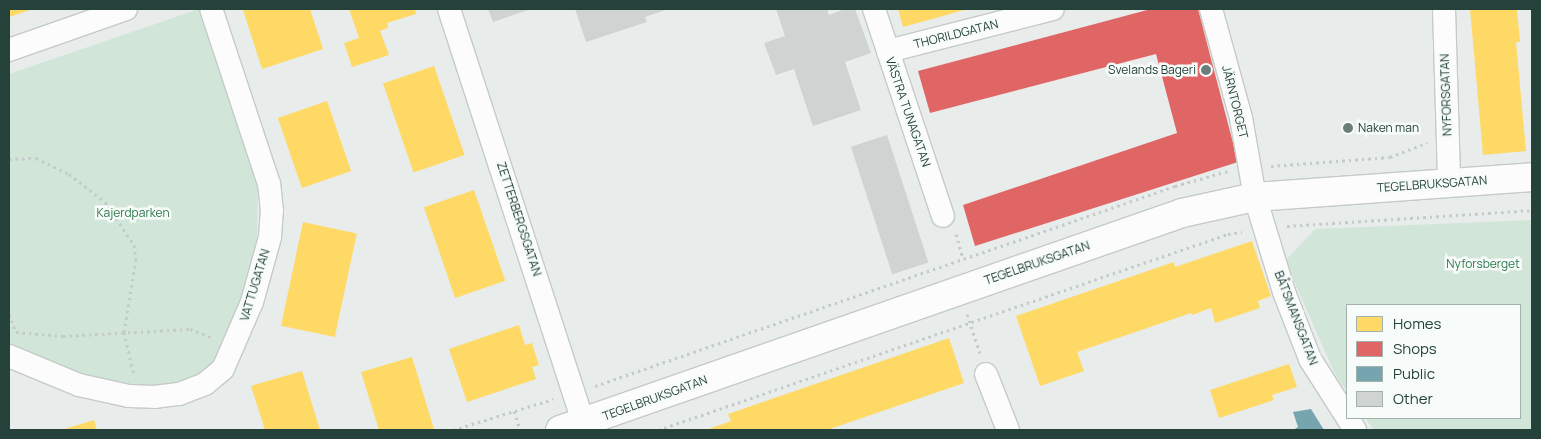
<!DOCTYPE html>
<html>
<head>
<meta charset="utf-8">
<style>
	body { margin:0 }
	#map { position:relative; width:1541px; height:439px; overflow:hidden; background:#e8edeb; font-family:Manrope,sans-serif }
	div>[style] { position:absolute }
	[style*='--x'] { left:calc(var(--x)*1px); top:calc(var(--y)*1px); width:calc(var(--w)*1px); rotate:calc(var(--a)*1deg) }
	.green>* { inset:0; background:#d1e6d8 }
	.homes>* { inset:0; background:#ffd966; transform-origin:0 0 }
	.shops>* { inset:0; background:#e06666 }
	.public>* { inset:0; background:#76a5af }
	.building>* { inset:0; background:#cfd4d2; transform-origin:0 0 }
	.path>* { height:3px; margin-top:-1.5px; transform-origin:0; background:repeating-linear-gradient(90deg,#c3ccca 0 2.5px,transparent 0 6.5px) }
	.roads { filter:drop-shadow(1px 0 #c5cac8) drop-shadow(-1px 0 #c5cac8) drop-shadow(0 1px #c5cac8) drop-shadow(0 -1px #c5cac8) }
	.street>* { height:22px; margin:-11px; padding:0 11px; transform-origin:11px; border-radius:11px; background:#fcfcfc }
	.secondary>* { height:28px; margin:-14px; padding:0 14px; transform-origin:14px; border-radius:14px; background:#fcfcfc }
	.dots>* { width:14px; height:14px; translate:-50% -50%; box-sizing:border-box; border:2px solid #f7fbf9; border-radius:50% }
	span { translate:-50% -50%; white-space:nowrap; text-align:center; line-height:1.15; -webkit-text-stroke:5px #f7fbf9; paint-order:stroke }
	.street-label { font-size:12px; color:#24423a }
	.poi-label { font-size:12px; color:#24423a }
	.right { translate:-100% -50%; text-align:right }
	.left { translate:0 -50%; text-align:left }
	.park-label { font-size:12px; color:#2d7a4b }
	.frame { position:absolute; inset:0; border:10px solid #24423a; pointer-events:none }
	.legend { position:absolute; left:1346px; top:304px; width:175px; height:115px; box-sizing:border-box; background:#f7fbf9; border:1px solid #a3b1ad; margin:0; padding:6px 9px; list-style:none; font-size:15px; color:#24423a }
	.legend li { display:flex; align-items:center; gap:10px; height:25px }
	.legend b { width:25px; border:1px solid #a3b1ad }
</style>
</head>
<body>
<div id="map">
	<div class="green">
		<div style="clip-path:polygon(199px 9px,258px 182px,257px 244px,243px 304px,213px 368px,192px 385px,141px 394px,86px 383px,9px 348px,9px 74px)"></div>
		<div style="clip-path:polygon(1532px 220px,1532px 430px,1374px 430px,1365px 418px,1520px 418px,1520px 305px,1347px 305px,1347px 392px,1336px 376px,1285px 261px,1315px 229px)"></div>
	</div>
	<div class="homes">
		<div style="clip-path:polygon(9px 9px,33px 9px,9px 17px)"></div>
		<div style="clip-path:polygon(246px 9px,310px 9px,323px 49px,262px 69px,243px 10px)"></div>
		<div style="clip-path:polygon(349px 9px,415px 9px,416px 14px,387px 23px,388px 28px,380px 31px,389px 55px,352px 67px,344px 43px,359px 38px)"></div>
		<div style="clip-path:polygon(898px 9px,968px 9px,903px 27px)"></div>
		<div style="clip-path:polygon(1470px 9px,1517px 9px,1520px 42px,1516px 42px,1526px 151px,1483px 155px)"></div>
		<div style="left:434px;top:66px;width:94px;height:54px;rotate:71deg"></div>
		<div style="left:327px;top:101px;width:74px;height:52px;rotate:71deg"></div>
		<div style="left:474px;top:190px;width:96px;height:53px;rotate:71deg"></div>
		<div style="left:303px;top:222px;width:55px;height:106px;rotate:12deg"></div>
		<div style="clip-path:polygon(1252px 241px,1271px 296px,1258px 301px,1260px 308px,1215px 323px,1211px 308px,1192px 315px,1191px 313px,1077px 352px,1084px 371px,1040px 386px,1016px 316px,1174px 262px,1175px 267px)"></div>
		<div style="clip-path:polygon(519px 325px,525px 345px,532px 343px,539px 365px,532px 367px,536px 379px,467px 402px,449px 349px)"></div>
		<div style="clip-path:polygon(949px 338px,964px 383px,827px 430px,706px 430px,731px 421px,728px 414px)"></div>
		<div style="clip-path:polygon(412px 357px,434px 429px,379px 430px,361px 372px)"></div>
		<div style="clip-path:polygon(1289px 364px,1297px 387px,1272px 395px,1274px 400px,1219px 418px,1210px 390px)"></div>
		<div style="clip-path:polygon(302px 371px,320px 430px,265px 430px,251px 386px)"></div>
		<div style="clip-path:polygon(94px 420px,97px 430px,61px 430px)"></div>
	</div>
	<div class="shops">
		<div style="clip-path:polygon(1151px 9px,1198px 9px,1238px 162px,975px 246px,963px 205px,1177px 133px,1156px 54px,930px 113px,918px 71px)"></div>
	</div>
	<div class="public">
		<div style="clip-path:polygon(1311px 409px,1324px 430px,1293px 430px,1298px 427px,1293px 412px)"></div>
	</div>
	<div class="building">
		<div style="clip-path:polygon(488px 9px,531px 9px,493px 22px)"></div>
		<div style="clip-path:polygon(575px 9px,668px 9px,645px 17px,647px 22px,586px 42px)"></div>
		<div style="clip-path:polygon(776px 9px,827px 9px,829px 15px,845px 9px,855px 9px,871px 53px,845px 62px,861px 110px,813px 126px,794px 69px,776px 75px,764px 43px,785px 36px)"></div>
		<div style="left:887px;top:135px;width:134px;height:38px;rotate:72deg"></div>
	</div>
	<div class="path">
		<div style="--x:9;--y:159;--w:27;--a:-2"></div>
		<div style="--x:36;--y:158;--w:37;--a:26"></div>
		<div style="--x:69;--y:174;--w:46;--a:37.9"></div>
		<div style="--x:105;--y:202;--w:52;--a:56"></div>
		<div style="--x:134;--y:245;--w:14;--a:82"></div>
		<div style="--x:136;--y:259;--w:74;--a:99.3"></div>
		<div style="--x:124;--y:332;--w:44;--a:76.9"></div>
		<div style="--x:1271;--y:166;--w:119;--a:-4.3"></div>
		<div style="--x:1390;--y:157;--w:40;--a:-21"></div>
		<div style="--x:1287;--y:226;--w:246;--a:-3.7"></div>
		<div style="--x:956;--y:234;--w:26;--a:74"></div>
		<div style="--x:9;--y:314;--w:19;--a:69"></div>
		<div style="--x:967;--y:314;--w:41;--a:71.6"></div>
		<div style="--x:16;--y:332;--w:47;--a:4.9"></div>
		<div style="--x:63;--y:336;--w:127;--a:-3.2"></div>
		<div style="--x:190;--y:329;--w:25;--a:21"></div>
		<div style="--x:595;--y:386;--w:614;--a:-19.03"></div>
		<div style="--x:1175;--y:186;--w:55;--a:-15.8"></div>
		<div style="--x:514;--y:411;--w:20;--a:72"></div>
		<div style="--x:453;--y:430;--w:105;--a:-17.2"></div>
		<div style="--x:658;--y:430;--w:603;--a:-18.98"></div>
		<div style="--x:1228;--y:234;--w:14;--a:-8"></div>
	</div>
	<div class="roads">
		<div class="street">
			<div style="--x:449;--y:9;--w:443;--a:72"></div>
			<div style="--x:874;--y:9;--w:218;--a:71.6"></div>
			<div style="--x:1211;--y:9;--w:113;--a:74.6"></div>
			<div style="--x:1241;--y:118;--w:80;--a:80"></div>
			<div style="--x:1255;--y:197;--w:99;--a:73"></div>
			<div style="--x:1284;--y:292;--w:72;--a:68.8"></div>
			<div style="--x:1310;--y:359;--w:84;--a:57.6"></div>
			<div style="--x:1444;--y:9;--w:173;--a:88.3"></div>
			<div style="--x:9;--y:50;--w:124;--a:-19.3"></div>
			<div style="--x:888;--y:51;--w:170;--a:-14.3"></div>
			<div style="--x:9;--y:356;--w:76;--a:22.5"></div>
			<div style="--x:79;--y:385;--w:51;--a:12.4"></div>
			<div style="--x:129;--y:396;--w:25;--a:2"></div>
			<div style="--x:154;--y:397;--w:25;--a:-7"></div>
			<div style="--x:179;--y:394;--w:28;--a:-21"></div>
			<div style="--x:205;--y:384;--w:23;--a:-40"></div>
			<div style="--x:223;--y:369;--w:73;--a:-66.6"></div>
			<div style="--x:252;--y:302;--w:67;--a:-74.5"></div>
			<div style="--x:270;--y:237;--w:26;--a:-86"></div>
			<div style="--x:272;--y:211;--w:27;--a:-96"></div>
			<div style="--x:269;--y:184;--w:184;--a:-108.3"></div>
			<div style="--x:986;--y:374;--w:60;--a:68.6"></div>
		</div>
		<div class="secondary">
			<div style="--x:560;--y:430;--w:659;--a:-19.23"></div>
			<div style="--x:1182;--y:213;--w:75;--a:-12.4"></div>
			<div style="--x:1255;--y:197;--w:278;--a:-4.1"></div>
		</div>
	</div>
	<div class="dots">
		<div style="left:1206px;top:70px;background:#697e78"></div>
		<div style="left:1348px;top:128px;background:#697e78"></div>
	</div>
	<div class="street-label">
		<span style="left:956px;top:34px;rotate:-14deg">THORILDGATAN</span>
		<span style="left:1446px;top:95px;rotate:-92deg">NYFORSGATAN</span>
		<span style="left:1235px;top:102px;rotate:76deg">JÄRNTORGET</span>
		<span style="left:908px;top:112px;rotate:71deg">VÄSTRA TUNAGATAN</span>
		<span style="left:1432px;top:184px;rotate:-4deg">TEGELBRUKSGATAN</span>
		<span style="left:519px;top:219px;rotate:72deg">ZETTERBERGSGATAN</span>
		<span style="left:1037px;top:263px;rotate:-19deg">TEGELBRUKSGATAN</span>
		<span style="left:255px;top:285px;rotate:-73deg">VATTUGATAN</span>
		<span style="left:1296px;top:318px;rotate:69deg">BÅTSMANSGATAN</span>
		<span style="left:655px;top:398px;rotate:-20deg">TEGELBRUKSGATAN</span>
	</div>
	<div class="poi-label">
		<span class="right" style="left:1196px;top:70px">Svelands Bageri</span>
		<span class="left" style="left:1358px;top:128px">Naken man</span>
	</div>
	<div class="park-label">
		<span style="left:133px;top:213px">Kajerdparken</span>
		<span style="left:1483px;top:264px">Nyforsberget</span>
	</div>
	<div class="frame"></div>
	<ul class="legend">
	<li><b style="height:14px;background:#ffd966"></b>Homes</li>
	<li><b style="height:14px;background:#e06666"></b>Shops</li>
	<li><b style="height:14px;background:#76a5af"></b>Public</li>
	<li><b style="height:14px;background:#cfd4d2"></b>Other</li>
	</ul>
</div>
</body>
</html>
